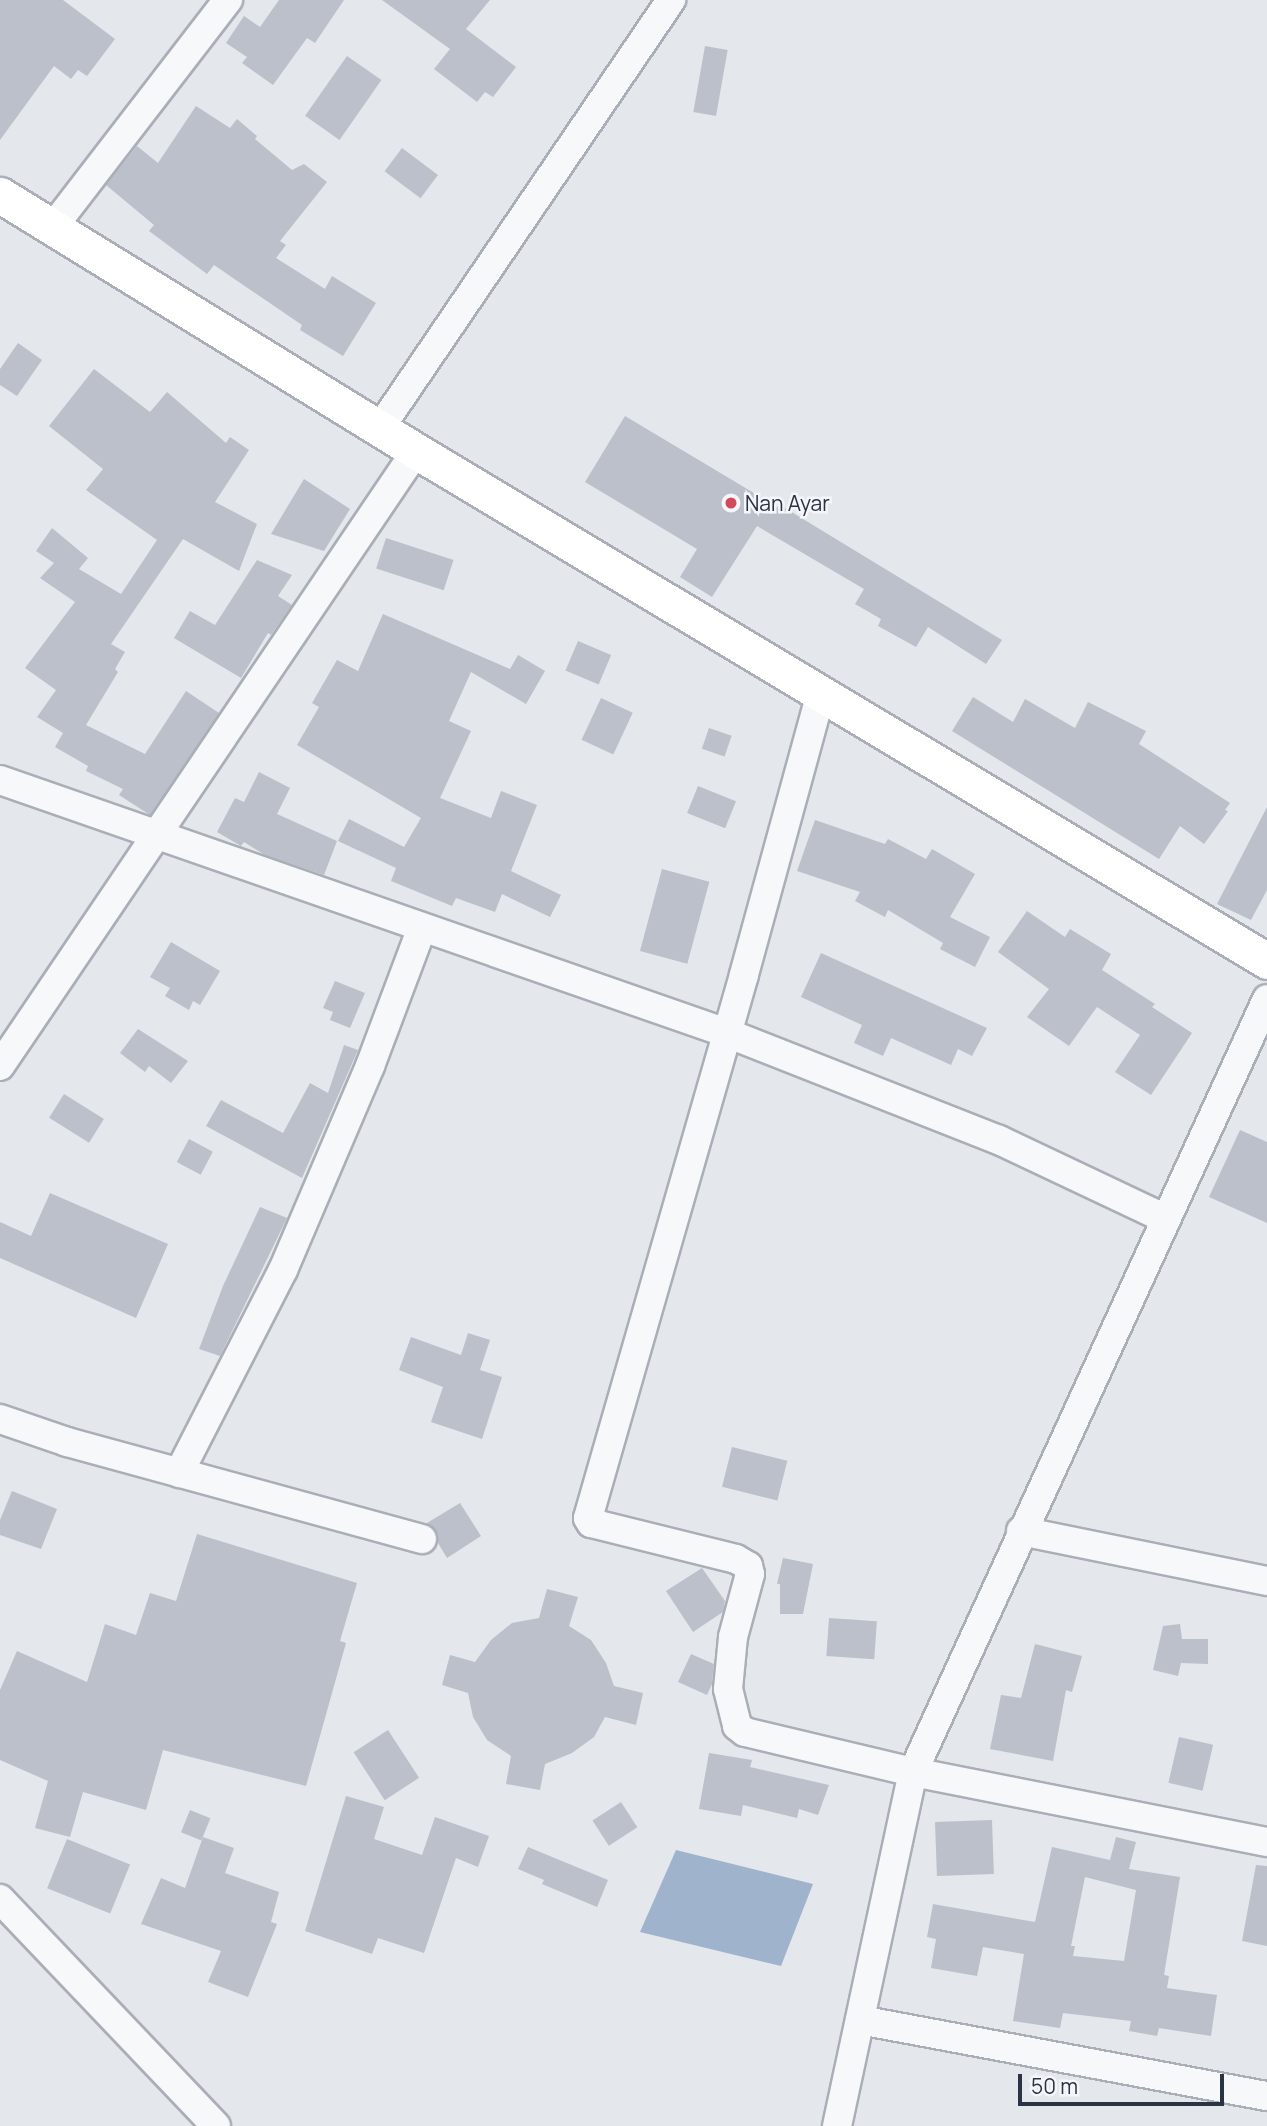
<!DOCTYPE html>
<html>
<head>
<meta charset="utf-8">
<style>
	body { margin:0 }
	#map { position:relative; width:1267px; height:2126px; overflow:hidden; background:#e4e7ec; font-family:Manrope,sans-serif }
	div>[style] { position:absolute }
	[style*='--x'] { left:calc(var(--x)*1px); top:calc(var(--y)*1px); width:calc(var(--w)*1px); rotate:calc(var(--a)*1deg) }
	.water>* { inset:0; background:#9fb4cc }
	.building>* { inset:0; background:#bbc0ca; transform-origin:0 0 }
	.roads { filter:drop-shadow(2px 0 #a9aeb7) drop-shadow(-2px 0 #a9aeb7) drop-shadow(0 2px #a9aeb7) drop-shadow(0 -2px #a9aeb7) }
	.minor>* { height:28px; margin:-14px; padding:0 14px; transform-origin:14px; border-radius:14px; background:#f7f8fa }
	.major>* { height:35px; margin:-17.5px; padding:0 17.5px; transform-origin:17.5px; border-radius:17.5px; background:#fff }
	.dots>* { width:19px; height:19px; translate:-50% -50%; box-sizing:border-box; border:4px solid #f4f6f9; border-radius:50% }
	span { translate:-50% -50%; white-space:nowrap; text-align:center; line-height:1.15; -webkit-text-stroke:5px #f4f6f9; paint-order:stroke }
	.poi-label { font-size:21px; color:#2b3445 }
	.left { translate:0 -50%; text-align:left }
	.scale { position:absolute; left:1018px; top:2074px; width:206px; height:32px; box-sizing:border-box; border:4px solid #2b3445; border-top:0; padding-left:9px; font-size:21px; line-height:24px; white-space:nowrap; color:#2b3445; -webkit-text-stroke:5px #f4f6f9; paint-order:stroke }
</style>
</head>
<body>
<div id="map">
	<div class="water">
		<div style="clip-path:polygon(676px 1850px,813px 1884px,781px 1966px,640px 1932px)"></div>
	</div>
	<div class="building">
		<div style="clip-path:polygon(0 0,63px 0,115px 39px,87px 76px,78px 70px,71px 79px,54px 66px,0 140px)"></div>
		<div style="clip-path:polygon(279px 0,344px 0,315px 43px,307px 38px,273px 85px,242px 63px,247px 57px,226px 43px,244px 16px,260px 27px)"></div>
		<div style="clip-path:polygon(382px 0,490px 0,466px 29px,516px 67px,493px 97px,485px 92px,477px 102px,434px 69px,450px 49px)"></div>
		<div style="left:705px;top:46px;width:23px;height:67px;rotate:10deg"></div>
		<div style="left:347px;top:56px;width:42px;height:73px;rotate:35deg"></div>
		<div style="clip-path:polygon(196px 106px,230px 128px,237px 119px,257px 136px,255px 139px,292px 170px,304px 164px,327px 182px,280px 241px,286px 245px,276px 258px,325px 289px,332px 276px,376px 303px,343px 356px,300px 330px,302px 325px,214px 265px,207px 274px,149px 231px,154px 225px,106px 185px,137px 146px,158px 163px)"></div>
		<div style="left:402px;top:148px;width:45px;height:29px;rotate:37deg"></div>
		<div style="clip-path:polygon(18px 343px,42px 360px,17px 396px,0 385px,0 369px)"></div>
		<div style="clip-path:polygon(94px 369px,150px 412px,167px 392px,226px 443px,230px 437px,249px 450px,215px 502px,257px 524px,239px 571px,183px 539px,111px 644px,125px 652px,115px 669px,118px 672px,86px 725px,145px 754px,186px 691px,219px 713px,150px 815px,119px 795px,123px 789px,86px 771px,88px 766px,55px 747px,63px 733px,37px 717px,56px 690px,25px 668px,75px 602px,40px 578px,54px 563px,36px 551px,52px 528px,88px 558px,79px 569px,121px 594px,157px 540px,86px 490px,103px 469px,49px 426px)"></div>
		<div style="clip-path:polygon(625px 416px,779px 508px,780px 505px,1002px 640px,986px 664px,928px 627px,916px 647px,878px 626px,881px 619px,855px 604px,864px 589px,757px 526px,712px 597px,680px 577px,697px 549px,585px 482px)"></div>
		<div style="clip-path:polygon(304px 479px,350px 509px,324px 551px,271px 534px)"></div>
		<div style="left:386px;top:538px;width:71px;height:32px;rotate:18deg"></div>
		<div style="clip-path:polygon(257px 560px,292px 575px,278px 596px,292px 605px,271px 635px,268px 633px,241px 678px,174px 638px,190px 611px,215px 625px)"></div>
		<div style="clip-path:polygon(383px 614px,510px 669px,518px 655px,545px 671px,526px 704px,471px 672px,449px 721px,471px 731px,440px 798px,491px 818px,501px 791px,537px 805px,511px 871px,561px 895px,550px 917px,502px 894px,495px 912px,456px 898px,452px 906px,391px 881px,396px 868px,338px 841px,349px 819px,404px 847px,421px 818px,297px 745px,319px 707px,312px 703px,337px 660px,358px 671px)"></div>
		<div style="left:578px;top:641px;width:36px;height:32px;rotate:23deg"></div>
		<div style="clip-path:polygon(973px 697px,1013px 722px,1025px 699px,1075px 728px,1088px 702px,1146px 731px,1139px 744px,1230px 803px,1225px 810px,1228px 811px,1204px 844px,1180px 826px,1159px 859px,952px 731px)"></div>
		<div style="left:601px;top:698px;width:35px;height:46px;rotate:25deg"></div>
		<div style="left:709px;top:728px;width:24px;height:22px;rotate:19deg"></div>
		<div style="clip-path:polygon(259px 772px,290px 788px,277px 814px,337px 841px,324px 875px,265px 855px,244px 842px,241px 846px,217px 832px,235px 798px,244px 802px)"></div>
		<div style="left:698px;top:786px;width:41px;height:29px;rotate:22deg"></div>
		<div style="clip-path:polygon(1267px 807px,1267px 890px,1251px 920px,1217px 904px)"></div>
		<div style="clip-path:polygon(815px 820px,885px 844px,888px 839px,926px 859px,932px 849px,975px 874px,950px 917px,990px 937px,975px 967px,940px 949px,943px 943px,888px 910px,885px 917px,855px 901px,860px 892px,797px 871px)"></div>
		<div style="left:662px;top:869px;width:49px;height:85px;rotate:15deg"></div>
		<div style="clip-path:polygon(1027px 911px,1065px 937px,1070px 929px,1111px 954px,1102px 970px,1155px 1004px,1152px 1007px,1192px 1033px,1151px 1095px,1115px 1072px,1140px 1035px,1097px 1007px,1069px 1046px,1027px 1017px,1049px 989px,998px 952px)"></div>
		<div style="clip-path:polygon(171px 942px,220px 971px,200px 1005px,193px 1001px,189px 1010px,165px 996px,170px 988px,150px 977px)"></div>
		<div style="clip-path:polygon(821px 953px,987px 1028px,972px 1056px,958px 1049px,951px 1065px,891px 1038px,883px 1056px,854px 1043px,862px 1025px,801px 997px)"></div>
		<div style="clip-path:polygon(335px 981px,365px 993px,350px 1028px,330px 1020px,333px 1012px,323px 1008px)"></div>
		<div style="clip-path:polygon(138px 1029px,188px 1061px,171px 1083px,149px 1066px,145px 1072px,120px 1053px)"></div>
		<div style="clip-path:polygon(344px 1045px,358px 1050px,302px 1178px,206px 1126px,221px 1100px,283px 1133px,310px 1083px,328px 1093px)"></div>
		<div style="left:64px;top:1094px;width:47px;height:28px;rotate:32deg"></div>
		<div style="clip-path:polygon(1240px 1130px,1267px 1142px,1267px 1223px,1209px 1197px)"></div>
		<div style="left:189px;top:1139px;width:27px;height:26px;rotate:28deg"></div>
		<div style="clip-path:polygon(50px 1193px,168px 1244px,136px 1318px,0 1258px,0 1222px,31px 1236px)"></div>
		<div style="clip-path:polygon(260px 1207px,287px 1218px,220px 1356px,199px 1349px,223px 1286px)"></div>
		<div style="clip-path:polygon(468px 1333px,490px 1340px,480px 1370px,502px 1377px,482px 1439px,431px 1422px,443px 1387px,399px 1370px,411px 1337px,461px 1355px)"></div>
		<div style="left:732px;top:1447px;width:57px;height:41px;rotate:14deg"></div>
		<div style="clip-path:polygon(12px 1491px,57px 1509px,41px 1549px,0 1535px,0 1520px)"></div>
		<div style="clip-path:polygon(460px 1503px,481px 1536px,447px 1558px,438px 1543px,438px 1534px,427px 1523px)"></div>
		<div style="clip-path:polygon(197px 1534px,357px 1583px,340px 1641px,346px 1643px,306px 1786px,163px 1750px,146px 1810px,83px 1792px,70px 1837px,35px 1828px,48px 1781px,0 1760px,0 1690px,17px 1651px,87px 1682px,105px 1624px,136px 1635px,150px 1593px,176px 1601px)"></div>
		<div style="clip-path:polygon(783px 1558px,813px 1564px,803px 1614px,780px 1614px,780px 1584px,777px 1584px)"></div>
		<div style="clip-path:polygon(702px 1568px,725px 1601px,723px 1612px,693px 1632px,666px 1591px)"></div>
		<div style="clip-path:polygon(547px 1589px,578px 1597px,569px 1626px,591px 1640px,606px 1663px,614px 1686px,643px 1693px,636px 1725px,605px 1717px,594px 1737px,572px 1753px,545px 1764px,540px 1790px,506px 1784px,511px 1756px,487px 1740px,473px 1717px,468px 1693px,442px 1685px,450px 1655px,475px 1662px,491px 1640px,512px 1623px,539px 1618px)"></div>
		<div style="left:829px;top:1618px;width:48px;height:38px;rotate:4deg"></div>
		<div style="clip-path:polygon(1180px 1624px,1182px 1639px,1208px 1639px,1208px 1664px,1181px 1663px,1178px 1676px,1153px 1670px,1163px 1626px)"></div>
		<div style="clip-path:polygon(1035px 1644px,1082px 1656px,1072px 1692px,1066px 1690px,1053px 1761px,990px 1749px,1001px 1695px,1021px 1698px)"></div>
		<div style="clip-path:polygon(691px 1654px,714px 1664px,712px 1684px,707px 1695px,678px 1682px)"></div>
		<div style="left:388px;top:1730px;width:57px;height:41px;rotate:57deg"></div>
		<div style="left:1179px;top:1737px;width:35px;height:47px;rotate:13deg"></div>
		<div style="clip-path:polygon(709px 1753px,752px 1760px,750px 1767px,829px 1785px,818px 1815px,799px 1809px,797px 1818px,743px 1805px,741px 1816px,699px 1809px)"></div>
		<div style="clip-path:polygon(346px 1796px,384px 1807px,374px 1839px,422px 1855px,435px 1817px,489px 1836px,478px 1867px,456px 1858px,424px 1953px,378px 1938px,372px 1954px,305px 1931px)"></div>
		<div style="left:621px;top:1802px;width:30px;height:34px;rotate:57deg"></div>
		<div style="left:190px;top:1810px;width:22px;height:24px;rotate:22deg"></div>
		<div style="left:992px;top:1820px;width:54px;height:57px;rotate:88deg"></div>
		<div style="clip-path:polygon(203px 1837px,234px 1848px,225px 1873px,279px 1892px,271px 1922px,277px 1924px,248px 1997px,208px 1982px,221px 1951px,141px 1924px,161px 1878px,185px 1888px)"></div>
		<div style="clip-path:polygon(evenodd,1116px 1837px,1136px 1842px,1129px 1869px,1180px 1877px,1164px 1975px,1169px 1976px,1167px 1988px,1217px 1995px,1211px 2036px,1159px 2028px,1157px 2036px,1129px 2031px,1131px 2021px,1063px 2013px,1060px 2028px,1013px 2021px,1024px 1954px,983px 1947px,977px 1976px,931px 1968px,936px 1939px,927px 1937px,933px 1904px,1035px 1922px,1052px 1847px,1110px 1860px,1116px 1837px,1085px 1877px,1136px 1890px,1124px 1961px,1073px 1956px,1075px 1946px,1071px 1946px,1085px 1877px)"></div>
		<div style="left:67px;top:1839px;width:68px;height:53px;rotate:22deg"></div>
		<div style="clip-path:polygon(528px 1847px,608px 1880px,597px 1907px,542px 1884px,544px 1880px,518px 1869px)"></div>
		<div style="clip-path:polygon(1256px 1865px,1267px 1866px,1267px 1946px,1242px 1941px)"></div>
	</div>
	<div class="roads">
		<div class="minor">
			<div style="--x:53;--y:227;--w:287;--a:-52.4"></div>
			<div style="--x:380;--y:428;--w:518;--a:-55.79"></div>
			<div style="--x:821;--y:693;--w:292;--a:105.3"></div>
			<div style="--x:744;--y:975;--w:565;--a:106.03"></div>
			<div style="--x:588;--y:1518;--w:6;--a:59"></div>
			<div style="--x:591;--y:1523;--w:149;--a:13.9"></div>
			<div style="--x:736;--y:1559;--w:14;--a:30"></div>
			<div style="--x:748;--y:1566;--w:8;--a:76"></div>
			<div style="--x:750;--y:1574;--w:65;--a:105.1"></div>
			<div style="--x:733;--y:1637;--w:52;--a:95.5"></div>
			<div style="--x:728;--y:1689;--w:38;--a:76"></div>
			<div style="--x:737;--y:1726;--w:10;--a:37"></div>
			<div style="--x:745;--y:1732;--w:173;--a:13.4"></div>
			<div style="--x:913;--y:1772;--w:361;--a:11.2"></div>
			<div style="--x:0;--y:780;--w:770;--a:19.19"></div>
			<div style="--x:727;--y:1033;--w:292;--a:21.5"></div>
			<div style="--x:999;--y:1140;--w:185;--a:25.3"></div>
			<div style="--x:0;--y:1066;--w:742;--a:-55.92"></div>
			<div style="--x:0;--y:1419;--w:71;--a:18.9"></div>
			<div style="--x:67;--y:1442;--w:368;--a:15.3"></div>
			<div style="--x:179;--y:1473;--w:228;--a:-62.9"></div>
			<div style="--x:283;--y:1270;--w:222;--a:-66.9"></div>
			<div style="--x:370;--y:1066;--w:147;--a:-69.4"></div>
			<div style="--x:1021;--y:1531;--w:251;--a:11.5"></div>
			<div style="--x:0;--y:1899;--w:313;--a:46.4"></div>
			<div style="--x:860;--y:2020;--w:414;--a:10.6"></div>
			<div style="--x:837;--y:2126;--w:362;--a:-77.9"></div>
			<div style="--x:913;--y:1772;--w:850;--a:-65.39"></div>
		</div>
		<div class="major">
			<div style="--x:0;--y:195;--w:488;--a:31.6"></div>
			<div style="--x:416;--y:451;--w:992;--a:30.93"></div>
		</div>
	</div>
	<div class="dots">
		<div style="left:731px;top:503px;background:#d1495b"></div>
	</div>
	<div class="poi-label">
		<span class="left" style="left:745px;top:503px">Nan Ayar</span>
	</div>
	<div class="scale">50 m</div>
</div>
</body>
</html>
